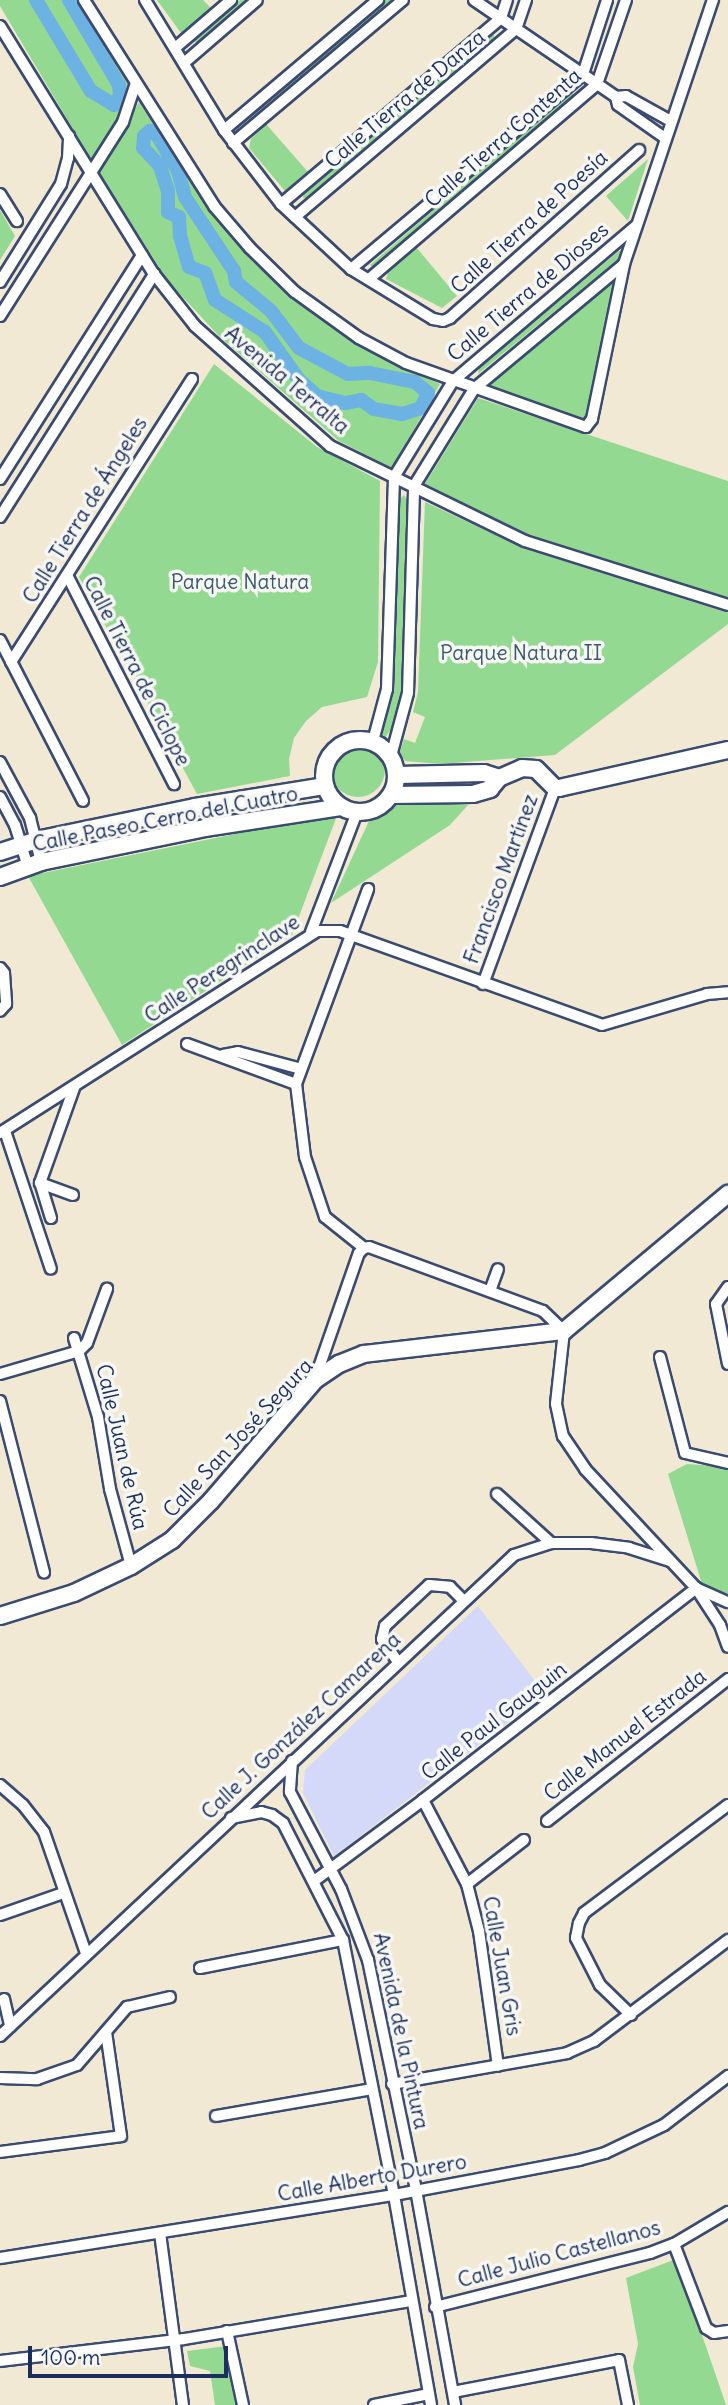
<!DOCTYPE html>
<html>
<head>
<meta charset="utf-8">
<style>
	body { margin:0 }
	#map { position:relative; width:728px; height:2405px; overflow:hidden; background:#f1e9d4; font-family:Delius,sans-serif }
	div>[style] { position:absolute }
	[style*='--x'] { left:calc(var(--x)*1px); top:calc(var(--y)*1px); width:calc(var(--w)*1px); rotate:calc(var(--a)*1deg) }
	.built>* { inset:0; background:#d4d8f9 }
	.green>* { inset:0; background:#93d992 }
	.round { border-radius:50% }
	.canal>* { height:14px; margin:-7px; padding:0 7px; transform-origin:7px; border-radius:7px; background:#6cb2e3 }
	.roads { filter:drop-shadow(2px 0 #3b4b70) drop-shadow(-2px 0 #3b4b70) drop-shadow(0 2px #3b4b70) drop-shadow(0 -2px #3b4b70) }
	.street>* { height:10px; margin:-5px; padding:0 5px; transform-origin:5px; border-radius:5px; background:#fff }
	.secondary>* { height:16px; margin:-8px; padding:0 8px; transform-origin:8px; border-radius:8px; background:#fff }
	.secondary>.ring { margin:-8px; padding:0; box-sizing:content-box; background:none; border:16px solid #fff; border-radius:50% }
	span { translate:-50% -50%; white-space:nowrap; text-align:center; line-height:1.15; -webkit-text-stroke:7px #f6f6f2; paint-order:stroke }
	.street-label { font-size:21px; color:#1b2f5e }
	.park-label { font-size:21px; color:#395a6b }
	.scale { position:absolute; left:28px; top:2346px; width:200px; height:32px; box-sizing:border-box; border:4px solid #1b2f5e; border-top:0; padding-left:9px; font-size:21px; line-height:24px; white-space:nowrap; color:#1b2f5e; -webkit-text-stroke:5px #f6f6f2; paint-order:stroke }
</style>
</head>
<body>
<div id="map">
	<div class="built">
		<div style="clip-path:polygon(478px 1606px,545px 1694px,334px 1856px,303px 1793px,305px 1770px)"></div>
	</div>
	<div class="green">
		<div style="clip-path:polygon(0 0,76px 0,129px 85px,121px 115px,92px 161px,0 6px)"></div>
		<div style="clip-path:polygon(157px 0,203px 0,211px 8px,181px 33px)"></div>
		<div style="clip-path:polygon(240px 0,248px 0,199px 42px,195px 42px,197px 37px)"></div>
		<div style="clip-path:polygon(386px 0,393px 0,243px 124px,245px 119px)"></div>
		<div style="clip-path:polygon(490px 35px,494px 35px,494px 40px,307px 198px,303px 198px,304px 192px)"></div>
		<div style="clip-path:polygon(571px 91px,575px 96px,373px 267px,370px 265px)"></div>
		<div style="clip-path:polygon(139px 102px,217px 221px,253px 262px,338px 332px,380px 357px,440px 384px,392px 468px,339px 441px,219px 336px,167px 280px,99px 172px)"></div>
		<div style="clip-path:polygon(266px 124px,308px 172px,285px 191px,249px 148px,251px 139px)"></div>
		<div style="clip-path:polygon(648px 159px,628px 221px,606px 196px)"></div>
		<div style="clip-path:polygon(0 210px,15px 236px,0 260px)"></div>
		<div style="clip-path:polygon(416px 247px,457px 296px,442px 308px,386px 279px,389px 270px)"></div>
		<div style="clip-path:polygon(619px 251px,624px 252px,622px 256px,478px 374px,479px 368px)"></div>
		<div style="clip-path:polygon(614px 280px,585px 422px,488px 387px)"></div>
		<div style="clip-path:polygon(214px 364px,317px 447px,380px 481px,378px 662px,367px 697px,322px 707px,306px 721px,294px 738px,289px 759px,290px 776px,197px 794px,79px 577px)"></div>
		<div style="clip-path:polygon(478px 398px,728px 481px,728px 598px,527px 534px,425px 484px)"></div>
		<div style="clip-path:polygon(404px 495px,407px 500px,401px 692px,392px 728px,385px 738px,382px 733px,394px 692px,400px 499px)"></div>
		<div style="clip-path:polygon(425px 502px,521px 547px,728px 613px,728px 624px,555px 755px,439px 764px,405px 761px,400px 752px,404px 739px,415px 743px,425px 717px,413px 712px,418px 692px)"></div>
		<div class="round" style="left:331px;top:743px;width:54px;height:54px"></div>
		<div style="clip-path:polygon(403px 801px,468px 805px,450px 825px,331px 903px,369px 821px,385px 806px)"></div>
		<div style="clip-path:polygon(338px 813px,292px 935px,122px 1045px,28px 876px)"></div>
		<div style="clip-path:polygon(687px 1464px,728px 1467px,728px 1594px,702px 1584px,668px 1474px)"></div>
		<div style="clip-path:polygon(676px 2259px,726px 2405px,640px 2405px,633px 2367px,638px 2344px,626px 2278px)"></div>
		<div style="clip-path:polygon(227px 2346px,238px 2405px,215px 2405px,210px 2371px,190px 2366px,187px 2351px)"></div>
	</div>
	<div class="canal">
		<div style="--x:36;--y:0;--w:106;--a:58.9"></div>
		<div style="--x:91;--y:91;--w:27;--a:31"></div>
		<div style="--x:114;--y:105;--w:11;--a:-56"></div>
		<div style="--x:120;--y:96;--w:11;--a:-95"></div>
		<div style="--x:119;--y:85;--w:99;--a:-120.5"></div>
		<div style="--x:150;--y:131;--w:8;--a:30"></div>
		<div style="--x:157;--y:135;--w:42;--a:59.7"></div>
		<div style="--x:178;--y:171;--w:27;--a:75"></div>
		<div style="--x:185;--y:197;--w:89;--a:56.5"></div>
		<div style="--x:234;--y:271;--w:11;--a:80"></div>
		<div style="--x:236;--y:282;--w:45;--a:39.6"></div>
		<div style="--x:271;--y:311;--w:46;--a:52.9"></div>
		<div style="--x:299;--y:348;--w:55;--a:28"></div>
		<div style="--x:348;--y:374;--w:22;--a:-3"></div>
		<div style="--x:370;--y:373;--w:46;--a:11.3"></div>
		<div style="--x:415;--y:382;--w:17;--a:40"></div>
		<div style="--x:428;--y:393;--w:17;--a:115"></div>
		<div style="--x:421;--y:408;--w:20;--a:162"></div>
		<div style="--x:402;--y:414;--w:28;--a:-170"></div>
		<div style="--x:374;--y:409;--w:16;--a:-145"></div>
		<div style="--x:361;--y:400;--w:16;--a:169"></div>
		<div style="--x:345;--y:403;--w:29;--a:-166"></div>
		<div style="--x:317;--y:396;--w:24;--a:-138"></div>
		<div style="--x:299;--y:380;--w:59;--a:-125.3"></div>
		<div style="--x:265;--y:332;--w:59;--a:-147.4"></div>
		<div style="--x:215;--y:300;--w:29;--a:-110"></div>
		<div style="--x:205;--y:273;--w:17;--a:-159"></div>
		<div style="--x:189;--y:267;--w:32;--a:-106"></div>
		<div style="--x:180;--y:236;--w:19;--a:-93"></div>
		<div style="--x:179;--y:217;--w:12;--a:-156"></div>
		<div style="--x:168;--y:212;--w:21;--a:-90"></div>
		<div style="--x:168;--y:191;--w:26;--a:-108"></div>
		<div style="--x:160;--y:166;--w:25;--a:-133"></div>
		<div style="--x:143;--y:148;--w:12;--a:-85"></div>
		<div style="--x:144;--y:136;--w:8;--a:-40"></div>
	</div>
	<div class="roads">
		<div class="street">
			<div style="--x:84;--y:0;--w:244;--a:57.7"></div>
			<div style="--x:214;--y:206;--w:55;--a:49.4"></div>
			<div style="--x:250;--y:248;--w:63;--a:44.4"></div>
			<div style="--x:295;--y:292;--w:79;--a:35.7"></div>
			<div style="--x:359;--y:338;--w:53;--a:28"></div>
			<div style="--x:406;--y:363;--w:191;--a:19.6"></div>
			<div style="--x:586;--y:427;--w:10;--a:-53"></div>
			<div style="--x:592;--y:419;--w:158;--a:-78.3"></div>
			<div style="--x:624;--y:264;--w:279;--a:-71.4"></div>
			<div style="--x:145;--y:0;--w:152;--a:58.7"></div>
			<div style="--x:224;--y:130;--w:93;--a:52.4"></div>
			<div style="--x:281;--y:204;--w:96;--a:42.9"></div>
			<div style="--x:351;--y:269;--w:96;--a:31.4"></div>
			<div style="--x:433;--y:319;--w:10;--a:11"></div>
			<div style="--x:443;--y:321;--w:8;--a:-23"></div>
			<div style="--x:450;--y:318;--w:253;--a:-41.6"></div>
			<div style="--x:474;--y:0;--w:172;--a:34.3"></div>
			<div style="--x:616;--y:97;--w:8;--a:76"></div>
			<div style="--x:618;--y:105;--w:57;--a:35.1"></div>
			<div style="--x:0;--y:26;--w:292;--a:58.2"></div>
			<div style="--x:154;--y:274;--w:66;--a:51.7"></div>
			<div style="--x:195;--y:326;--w:181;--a:41.6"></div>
			<div style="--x:330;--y:446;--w:217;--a:26"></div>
			<div style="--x:525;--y:541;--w:213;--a:17.5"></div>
			<div style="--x:175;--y:48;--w:74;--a:-40.6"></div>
			<div style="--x:184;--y:63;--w:96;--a:-40.8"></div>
			<div style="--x:616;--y:97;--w:10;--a:-6"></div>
			<div style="--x:626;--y:96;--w:51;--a:29.1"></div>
			<div style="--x:224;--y:130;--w:202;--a:-40.2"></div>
			<div style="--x:233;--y:143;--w:222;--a:-40.1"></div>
			<div style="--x:0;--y:194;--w:32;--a:58"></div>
			<div style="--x:281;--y:204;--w:288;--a:-40.2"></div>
			<div style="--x:501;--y:18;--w:19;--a:-72"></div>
			<div style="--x:295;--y:217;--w:290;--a:-40.4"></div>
			<div style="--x:516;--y:29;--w:31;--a:-71"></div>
			<div style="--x:351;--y:269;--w:303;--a:-40"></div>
			<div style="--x:583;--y:74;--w:78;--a:-72"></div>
			<div style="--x:369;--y:279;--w:300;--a:-40.5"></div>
			<div style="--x:597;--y:84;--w:89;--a:-71"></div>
			<div style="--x:0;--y:282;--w:115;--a:-58.1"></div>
			<div style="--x:61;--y:184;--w:27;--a:-75"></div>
			<div style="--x:68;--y:158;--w:22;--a:-87"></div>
			<div style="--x:0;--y:316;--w:230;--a:-57.6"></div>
			<div style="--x:123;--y:122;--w:41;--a:-71.6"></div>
			<div style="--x:0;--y:479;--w:265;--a:-57.6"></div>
			<div style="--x:0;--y:517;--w:288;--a:-57.6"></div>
			<div style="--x:67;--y:575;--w:235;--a:62.9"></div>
			<div style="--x:0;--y:640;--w:181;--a:62.7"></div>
			<div style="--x:11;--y:662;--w:336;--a:-57.4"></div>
			<div style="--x:373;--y:741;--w:54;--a:-74.9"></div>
			<div style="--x:387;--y:689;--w:212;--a:-88.1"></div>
			<div style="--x:394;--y:477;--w:113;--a:-58.4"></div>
			<div style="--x:453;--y:381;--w:240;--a:-40.3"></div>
			<div style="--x:391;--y:756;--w:65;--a:-74.9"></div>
			<div style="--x:408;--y:693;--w:207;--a:-88.3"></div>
			<div style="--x:414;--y:486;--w:114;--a:-58.3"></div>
			<div style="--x:474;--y:389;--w:195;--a:-39.8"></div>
			<div style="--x:0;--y:762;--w:64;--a:61.8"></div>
			<div style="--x:30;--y:818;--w:45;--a:76"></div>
			<div style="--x:0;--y:797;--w:32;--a:62"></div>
			<div style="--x:15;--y:825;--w:44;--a:72.8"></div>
			<div style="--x:311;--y:932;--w:129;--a:-69"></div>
			<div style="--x:0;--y:968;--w:6;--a:51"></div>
			<div style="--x:4;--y:973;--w:31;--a:86"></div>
			<div style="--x:6;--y:1004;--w:9;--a:131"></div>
			<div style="--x:483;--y:984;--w:209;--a:-69.8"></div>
			<div style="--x:187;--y:1044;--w:116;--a:20.2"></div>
			<div style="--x:223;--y:1055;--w:15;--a:-11"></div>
			<div style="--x:238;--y:1052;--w:65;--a:15.1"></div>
			<div style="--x:5;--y:1131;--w:145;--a:71.6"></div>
			<div style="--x:0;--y:1133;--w:376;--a:-32.5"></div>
			<div style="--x:317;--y:931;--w:23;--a:0"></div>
			<div style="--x:340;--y:931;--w:278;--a:19.7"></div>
			<div style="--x:602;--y:1025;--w:109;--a:-16.4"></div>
			<div style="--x:707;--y:994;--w:21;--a:-5"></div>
			<div style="--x:40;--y:1183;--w:35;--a:20"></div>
			<div style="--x:51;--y:1218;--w:37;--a:-107"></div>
			<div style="--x:40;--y:1183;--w:101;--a:-70.3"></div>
			<div style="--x:364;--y:1248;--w:5;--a:-11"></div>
			<div style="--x:369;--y:1247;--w:185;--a:20.2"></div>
			<div style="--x:543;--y:1311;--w:29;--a:44"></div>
			<div style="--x:564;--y:1331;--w:73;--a:96.3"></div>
			<div style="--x:556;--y:1404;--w:33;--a:78"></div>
			<div style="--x:563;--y:1436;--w:40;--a:56"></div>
			<div style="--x:585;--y:1469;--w:163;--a:47"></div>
			<div style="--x:696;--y:1588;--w:44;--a:57"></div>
			<div style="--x:720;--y:1625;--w:23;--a:70"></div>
			<div style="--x:364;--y:1248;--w:50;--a:-141.5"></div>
			<div style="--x:325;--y:1217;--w:63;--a:-108.4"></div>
			<div style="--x:305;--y:1157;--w:74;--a:-97"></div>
			<div style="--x:296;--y:1084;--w:208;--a:-69.7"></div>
			<div style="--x:728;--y:1287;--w:21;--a:125"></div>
			<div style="--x:716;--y:1304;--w:61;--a:78.7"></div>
			<div style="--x:490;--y:1291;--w:23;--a:-70"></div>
			<div style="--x:74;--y:1338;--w:83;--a:73.1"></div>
			<div style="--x:98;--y:1417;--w:73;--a:80.5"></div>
			<div style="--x:110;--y:1489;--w:80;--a:74.7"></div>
			<div style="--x:660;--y:1357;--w:99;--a:75.4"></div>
			<div style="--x:685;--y:1453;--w:44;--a:13.1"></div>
			<div style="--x:0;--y:1374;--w:82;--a:-16.2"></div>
			<div style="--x:79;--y:1351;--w:11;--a:-45"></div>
			<div style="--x:87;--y:1343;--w:58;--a:-69.7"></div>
			<div style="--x:315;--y:1379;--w:133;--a:-70.8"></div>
			<div style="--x:359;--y:1253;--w:7;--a:-45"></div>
			<div style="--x:0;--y:1401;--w:177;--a:75.6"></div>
			<div style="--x:497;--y:1494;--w:73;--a:42.2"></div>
			<div style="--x:696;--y:1588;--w:35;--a:24"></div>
			<div style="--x:398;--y:1662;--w:28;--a:-125"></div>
			<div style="--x:382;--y:1639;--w:13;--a:-77"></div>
			<div style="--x:385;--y:1626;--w:60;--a:-43"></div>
			<div style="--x:429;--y:1585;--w:21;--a:5"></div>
			<div style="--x:450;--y:1587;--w:18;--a:45"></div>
			<div style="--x:292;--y:1761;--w:31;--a:94"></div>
			<div style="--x:290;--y:1792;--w:110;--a:62.3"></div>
			<div style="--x:341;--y:1889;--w:76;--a:69.2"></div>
			<div style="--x:368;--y:1960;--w:235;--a:78.2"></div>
			<div style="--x:416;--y:2190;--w:219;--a:79.7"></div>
			<div style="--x:0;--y:1785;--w:30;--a:41"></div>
			<div style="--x:23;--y:1805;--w:34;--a:52"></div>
			<div style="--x:44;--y:1832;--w:128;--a:70.9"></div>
			<div style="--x:423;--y:1800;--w:95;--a:62.4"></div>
			<div style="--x:467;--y:1884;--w:49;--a:75.7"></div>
			<div style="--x:479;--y:1931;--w:136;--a:82"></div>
			<div style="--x:231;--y:1818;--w:31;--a:-11"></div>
			<div style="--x:261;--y:1812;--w:11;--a:15"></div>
			<div style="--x:272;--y:1815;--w:14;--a:36"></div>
			<div style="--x:283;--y:1823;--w:131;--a:62.9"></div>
			<div style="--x:343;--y:1940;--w:260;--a:78.7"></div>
			<div style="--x:394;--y:2195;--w:213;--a:80"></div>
			<div style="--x:547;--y:1821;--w:230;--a:-38.1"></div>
			<div style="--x:314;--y:1881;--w:136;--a:-36.6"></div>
			<div style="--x:423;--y:1800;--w:346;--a:-37.8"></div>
			<div style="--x:467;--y:1884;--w:72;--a:-37.7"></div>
			<div style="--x:0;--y:1915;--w:67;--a:-19.2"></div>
			<div style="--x:200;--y:1968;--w:146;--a:-11.1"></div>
			<div style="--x:4;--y:1999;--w:28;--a:77"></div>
			<div style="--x:631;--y:2015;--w:43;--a:-135.9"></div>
			<div style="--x:600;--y:1985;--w:53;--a:-117.1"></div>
			<div style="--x:576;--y:1938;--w:15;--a:-79"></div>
			<div style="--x:579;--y:1923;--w:11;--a:-63"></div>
			<div style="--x:584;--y:1913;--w:180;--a:-36.9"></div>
			<div style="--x:0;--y:2036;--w:704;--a:-43.1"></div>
			<div style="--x:514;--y:1555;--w:39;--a:-18"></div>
			<div style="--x:551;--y:1543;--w:40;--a:0"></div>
			<div style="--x:591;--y:1543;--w:38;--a:7"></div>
			<div style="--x:629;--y:1548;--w:43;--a:17.6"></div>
			<div style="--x:0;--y:2078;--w:37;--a:2"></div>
			<div style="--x:37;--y:2079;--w:42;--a:-19.3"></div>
			<div style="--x:77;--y:2065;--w:77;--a:-49.2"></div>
			<div style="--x:127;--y:2007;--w:44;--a:-13.1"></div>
			<div style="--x:392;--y:2084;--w:178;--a:-10"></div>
			<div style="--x:567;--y:2053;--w:30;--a:-24"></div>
			<div style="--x:594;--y:2041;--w:168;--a:-37"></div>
			<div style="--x:216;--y:2116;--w:158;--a:-9.8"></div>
			<div style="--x:0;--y:2152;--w:122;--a:-7.5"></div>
			<div style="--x:121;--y:2136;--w:105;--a:-98.2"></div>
			<div style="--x:160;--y:2233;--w:174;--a:82.4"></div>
			<div style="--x:674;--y:2244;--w:90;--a:69.1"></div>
			<div style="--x:706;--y:2328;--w:9;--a:32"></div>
			<div style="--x:714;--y:2333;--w:14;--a:-8"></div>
			<div style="--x:0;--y:2258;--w:399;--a:-9.1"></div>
			<div style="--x:394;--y:2195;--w:188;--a:-10.7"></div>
			<div style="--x:579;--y:2160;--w:27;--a:-15"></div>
			<div style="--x:605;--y:2153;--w:65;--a:-25.4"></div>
			<div style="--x:664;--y:2125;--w:81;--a:-37.4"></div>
			<div style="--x:435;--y:2307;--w:222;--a:-14.1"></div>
			<div style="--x:650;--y:2253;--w:26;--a:-21"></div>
			<div style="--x:674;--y:2244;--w:63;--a:-30.7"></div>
			<div style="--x:227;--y:2331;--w:76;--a:77.8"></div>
			<div style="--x:0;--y:2361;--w:185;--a:-6.8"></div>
			<div style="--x:184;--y:2339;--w:229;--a:-9.5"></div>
			<div style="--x:453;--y:2392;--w:169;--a:-10.9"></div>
			<div style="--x:619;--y:2360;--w:46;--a:78.7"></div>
			<div style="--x:374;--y:2405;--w:56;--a:-11.3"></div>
		</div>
		<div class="secondary">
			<div class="ring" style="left:324px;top:740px;width:56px;height:56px"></div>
			<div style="--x:397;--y:775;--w:87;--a:-1.3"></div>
			<div style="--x:484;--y:773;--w:16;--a:18"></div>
			<div style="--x:391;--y:795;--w:82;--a:-0.7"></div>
			<div style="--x:473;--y:794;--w:18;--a:-16"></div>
			<div style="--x:490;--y:789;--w:14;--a:-51"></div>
			<div style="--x:499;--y:778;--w:25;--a:-23"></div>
			<div style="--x:522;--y:768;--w:14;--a:4"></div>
			<div style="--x:536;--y:769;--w:27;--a:45"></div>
			<div style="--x:555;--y:788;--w:4;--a:0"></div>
			<div style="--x:559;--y:788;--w:173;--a:-12.7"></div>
			<div style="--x:0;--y:852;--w:38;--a:-18"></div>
			<div style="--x:36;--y:840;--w:162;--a:-11.7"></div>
			<div style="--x:195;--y:807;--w:132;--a:-9.2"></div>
			<div style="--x:0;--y:877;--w:44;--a:-20.1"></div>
			<div style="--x:41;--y:862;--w:167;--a:-11.7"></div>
			<div style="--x:205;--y:828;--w:137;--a:-8.8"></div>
			<div style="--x:0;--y:1616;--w:77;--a:-17.3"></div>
			<div style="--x:74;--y:1593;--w:63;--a:-25.3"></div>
			<div style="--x:131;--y:1566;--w:49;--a:-32.4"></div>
			<div style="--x:172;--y:1540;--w:55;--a:-45"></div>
			<div style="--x:211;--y:1501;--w:160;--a:-49.3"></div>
			<div style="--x:315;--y:1380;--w:29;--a:-34"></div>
			<div style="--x:339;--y:1364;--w:27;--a:-22"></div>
			<div style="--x:364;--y:1354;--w:201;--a:-6.6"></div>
			<div style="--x:564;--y:1331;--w:214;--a:-39.9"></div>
		</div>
	</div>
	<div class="street-label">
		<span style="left:405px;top:99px;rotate:-40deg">Calle Tierra de Danza</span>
		<span style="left:503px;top:138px;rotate:-41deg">Calle Tierra Contenta</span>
		<span style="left:529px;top:222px;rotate:-42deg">Calle Tierra de Poesía</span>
		<span style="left:528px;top:292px;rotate:-40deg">Calle Tierra de Dioses</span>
		<span style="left:287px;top:380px;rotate:40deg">Avenida Terralta</span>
		<span style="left:85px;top:510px;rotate:-58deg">Calle Tierra de Ángeles</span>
		<span style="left:137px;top:671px;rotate:63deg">Calle Tierra de Cíclope</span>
		<span style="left:165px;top:819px;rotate:-11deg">Calle Paseo Cerro del Cuatro</span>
		<span style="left:501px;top:879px;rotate:-70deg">Francisco Martínez</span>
		<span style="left:222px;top:969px;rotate:-33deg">Calle Peregrinclave</span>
		<span style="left:238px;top:1438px;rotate:-47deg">Calle San José Segura</span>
		<span style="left:122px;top:1447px;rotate:77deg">Calle Juan de Rúa</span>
		<span style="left:494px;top:1721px;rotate:-38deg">Calle Paul Gauguin</span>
		<span style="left:301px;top:1726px;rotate:-43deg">Calle J. González Camarena</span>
		<span style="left:625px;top:1735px;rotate:-38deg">Calle Manuel Estrada</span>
		<span style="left:502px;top:1966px;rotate:80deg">Calle Juan Gris</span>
		<span style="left:401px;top:2031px;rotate:78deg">Avenida de la Pintura</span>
		<span style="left:372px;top:2178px;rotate:-10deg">Calle Alberto Durero</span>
		<span style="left:559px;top:2254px;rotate:-15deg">Calle Julio Castellanos</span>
	</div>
	<div class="park-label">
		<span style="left:240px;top:582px">Parque Natura</span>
		<span style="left:521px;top:653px">Parque Natura II</span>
	</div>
	<div class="scale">100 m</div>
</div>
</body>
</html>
